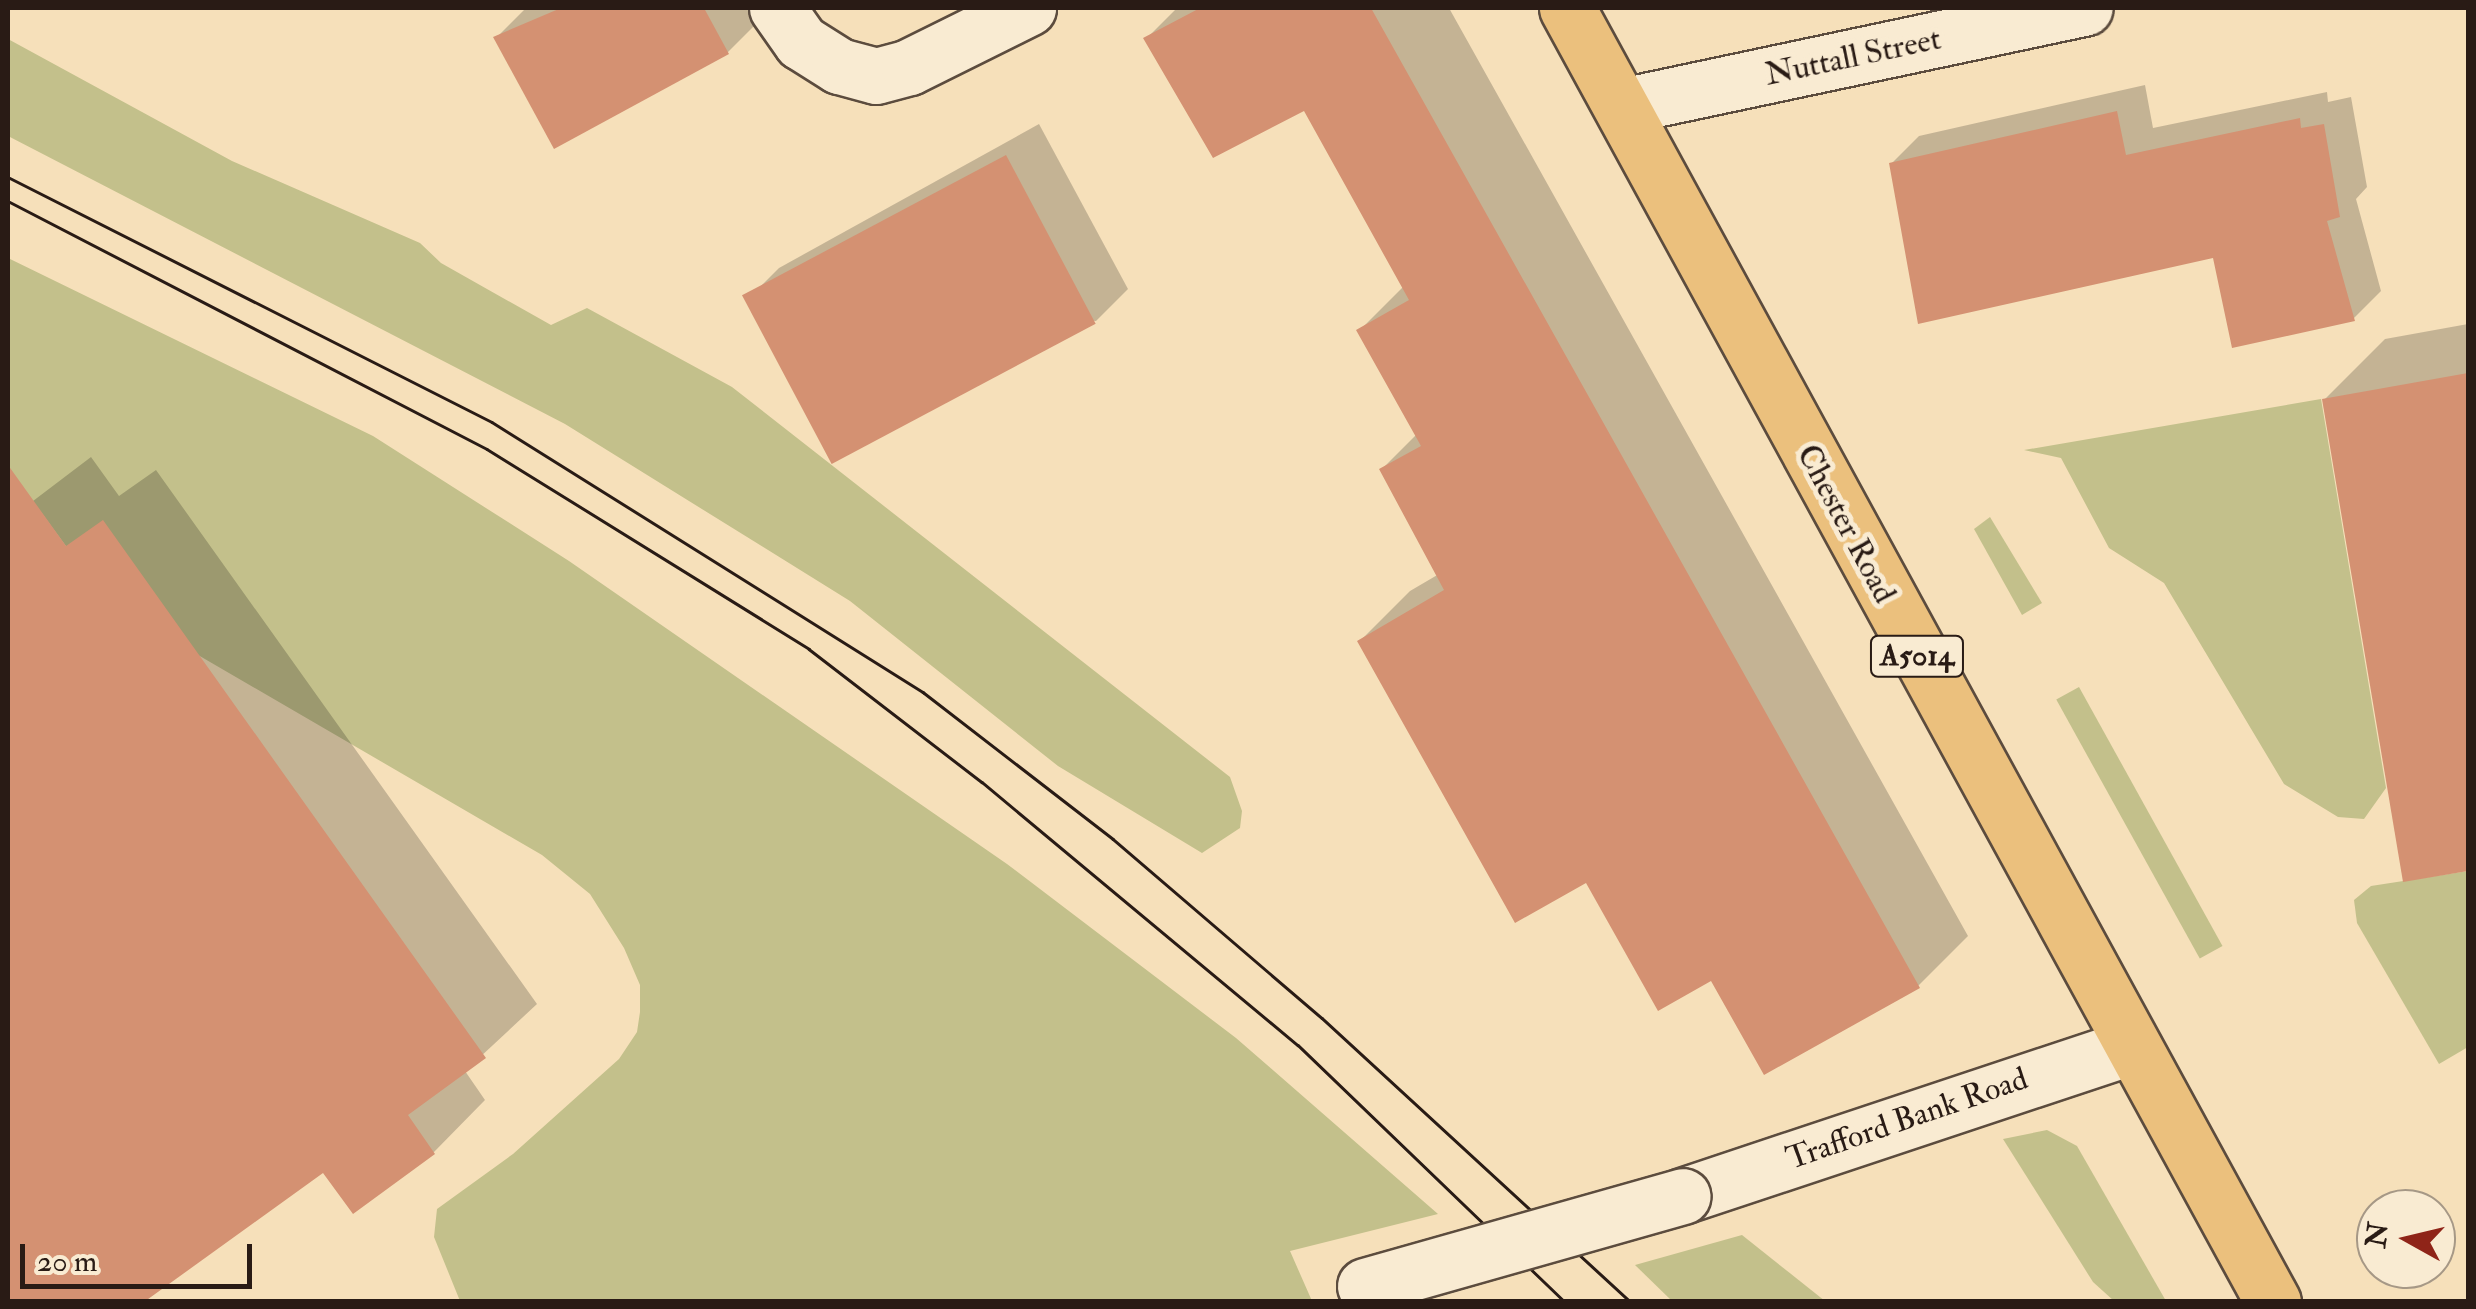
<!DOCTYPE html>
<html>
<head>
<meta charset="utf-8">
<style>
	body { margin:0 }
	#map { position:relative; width:2476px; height:1309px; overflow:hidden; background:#f6e0ba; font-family:"IM FELL Double Pica",serif }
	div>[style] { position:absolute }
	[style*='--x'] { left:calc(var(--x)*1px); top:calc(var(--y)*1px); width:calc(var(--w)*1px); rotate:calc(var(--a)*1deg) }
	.green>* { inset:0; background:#c3c08b; transform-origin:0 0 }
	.shadow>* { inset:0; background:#0003 }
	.building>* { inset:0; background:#d49172; transform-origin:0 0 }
	.roads { filter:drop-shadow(2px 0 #5c4c3e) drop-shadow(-2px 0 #5c4c3e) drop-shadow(0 2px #5c4c3e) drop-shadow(0 -2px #5c4c3e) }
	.minor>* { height:55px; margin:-27.5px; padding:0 27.5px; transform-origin:27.5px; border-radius:27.5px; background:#f9ebd2 }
	.major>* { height:55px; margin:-27.5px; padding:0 27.5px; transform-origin:27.5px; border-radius:27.5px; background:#ebc07d }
	.tram>* { height:2.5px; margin:-1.25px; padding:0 1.25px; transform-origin:1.25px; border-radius:1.25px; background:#291b15 }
	.bridges { filter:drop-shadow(2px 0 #5c4c3e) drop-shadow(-2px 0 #5c4c3e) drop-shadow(0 2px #5c4c3e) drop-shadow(0 -2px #5c4c3e) }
	.minor-bridge>* { height:55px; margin:-27.5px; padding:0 27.5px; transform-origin:27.5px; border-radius:27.5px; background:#f9ebd2 }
	span { translate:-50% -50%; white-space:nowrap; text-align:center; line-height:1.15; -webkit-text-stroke:10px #f9ebd2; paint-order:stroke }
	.shield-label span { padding:2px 8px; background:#f9ebd2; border:2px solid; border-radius:8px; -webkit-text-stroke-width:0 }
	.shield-label { font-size:30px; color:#291b15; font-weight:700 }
	.street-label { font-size:32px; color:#291b15 }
	.frame { position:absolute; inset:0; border:10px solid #291b15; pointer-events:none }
	.north { position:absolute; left:2356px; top:1189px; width:100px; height:100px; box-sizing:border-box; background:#f9ebd2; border:2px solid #a69886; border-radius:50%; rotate:278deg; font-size:28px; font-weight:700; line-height:40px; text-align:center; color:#291b15 }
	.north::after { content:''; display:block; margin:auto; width:35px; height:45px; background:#8f2418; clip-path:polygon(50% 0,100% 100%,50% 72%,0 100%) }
	.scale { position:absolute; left:20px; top:1244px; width:232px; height:45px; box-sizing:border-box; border:5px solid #291b15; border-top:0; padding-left:12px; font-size:30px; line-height:35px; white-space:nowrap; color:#291b15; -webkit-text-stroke:8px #f9ebd2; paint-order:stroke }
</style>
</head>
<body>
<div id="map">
	<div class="green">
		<div style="clip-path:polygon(8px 39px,232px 161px,420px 243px,441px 263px,551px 325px,587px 308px,732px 387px,1230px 777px,1242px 811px,1240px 828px,1202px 853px,1058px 766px,850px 601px,565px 424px,8px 136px)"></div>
		<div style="clip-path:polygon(8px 258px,373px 436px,569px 561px,1007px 864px,1236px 1038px,1438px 1214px,1290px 1251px,1312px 1301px,460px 1301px,434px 1237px,437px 1209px,513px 1154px,619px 1059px,637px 1032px,640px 1012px,640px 985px,624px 948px,590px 894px,542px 855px,198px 655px,66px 546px,38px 508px,8px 529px)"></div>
		<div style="clip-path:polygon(2321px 399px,2386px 788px,2364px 819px,2338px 817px,2284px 784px,2164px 583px,2109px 548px,2061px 458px,2024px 450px)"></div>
		<div style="clip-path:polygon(1990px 517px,2042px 603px,2022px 615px,1974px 529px)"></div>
		<div style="left:2079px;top:687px;width:296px;height:26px;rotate:61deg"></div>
		<div style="clip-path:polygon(2468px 871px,2468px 1047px,2439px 1064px,2357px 923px,2354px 900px,2371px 886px)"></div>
		<div style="clip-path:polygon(2047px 1130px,2077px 1146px,2166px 1301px,2114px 1301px,2093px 1282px,2003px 1139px)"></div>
		<div style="clip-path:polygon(1742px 1235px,1825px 1301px,1672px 1301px,1635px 1265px)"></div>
	</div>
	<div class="shadow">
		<div style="clip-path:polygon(526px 8px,772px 8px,728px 52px,496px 38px)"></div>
		<div style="clip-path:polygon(1177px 8px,1449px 8px,1968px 936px,1918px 986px,1712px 978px,1587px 880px,1360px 641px,1410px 591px,1439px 574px,1382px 469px,1417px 434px,1360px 330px,1404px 286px,1305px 108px,1147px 38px)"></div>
		<div style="clip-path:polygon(2145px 85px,2153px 128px,2327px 92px,2328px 102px,2351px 97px,2367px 187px,2356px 199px,2381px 291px,2353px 319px,2215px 255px,1892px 163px,1919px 136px)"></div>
		<div style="clip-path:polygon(1039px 124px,1128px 289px,1096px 321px,747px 300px,779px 268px)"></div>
		<div style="clip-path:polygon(2468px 324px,2468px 868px,2405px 880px,2324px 400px,2385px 339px)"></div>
		<div style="clip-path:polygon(91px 457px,119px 496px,156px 470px,537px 1004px,465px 1071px,485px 1100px,434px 1152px,324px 1169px,146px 1297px,149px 1302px,8px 1302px,8px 520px)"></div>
	</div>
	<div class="building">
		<div style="clip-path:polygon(561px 8px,704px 8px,729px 54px,554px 149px,493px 37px)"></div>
		<div style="clip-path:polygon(1200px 8px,1371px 8px,1920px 988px,1764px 1075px,1711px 981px,1658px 1011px,1586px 883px,1515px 923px,1357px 641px,1444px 590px,1379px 469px,1421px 446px,1356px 330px,1409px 300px,1304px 111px,1213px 158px,1143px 38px)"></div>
		<div style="clip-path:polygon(2117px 111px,2126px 155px,2300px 118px,2301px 128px,2324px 124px,2340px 217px,2327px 221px,2355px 321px,2232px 348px,2213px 258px,1918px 324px,1889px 163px)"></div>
		<div style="left:1006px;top:155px;width:191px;height:299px;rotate:62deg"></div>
		<div style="clip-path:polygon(2468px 373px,2468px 871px,2403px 882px,2322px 399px)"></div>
		<div style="clip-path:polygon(8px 465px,66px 546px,103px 520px,486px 1058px,408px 1115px,435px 1154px,353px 1214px,323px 1173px,144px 1302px,8px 1302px)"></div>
	</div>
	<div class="roads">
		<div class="minor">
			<div style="--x:777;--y:8;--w:42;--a:54.8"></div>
			<div style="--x:801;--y:42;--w:45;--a:32.3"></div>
			<div style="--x:839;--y:66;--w:38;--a:15"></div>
			<div style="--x:876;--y:76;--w:34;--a:-15"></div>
			<div style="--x:909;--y:67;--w:133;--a:-26.4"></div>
			<div style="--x:1622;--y:106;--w:473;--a:-12"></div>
			<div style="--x:1682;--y:1196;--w:475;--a:-18.4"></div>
		</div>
		<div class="major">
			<div style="--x:1567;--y:8;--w:1474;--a:61.38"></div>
		</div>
	</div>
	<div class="tram">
		<div style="--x:8;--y:177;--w:542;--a:26.85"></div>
		<div style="--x:492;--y:422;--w:509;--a:32.07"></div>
		<div style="--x:923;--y:692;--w:240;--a:37.7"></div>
		<div style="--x:1113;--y:839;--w:275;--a:40.6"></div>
		<div style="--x:1322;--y:1018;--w:420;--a:42.6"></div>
		<div style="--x:8;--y:201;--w:539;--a:27.37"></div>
		<div style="--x:487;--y:449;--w:379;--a:31.8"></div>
		<div style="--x:809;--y:649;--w:218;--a:37.6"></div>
		<div style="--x:982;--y:782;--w:411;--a:39.8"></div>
		<div style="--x:1298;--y:1045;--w:371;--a:43.9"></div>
	</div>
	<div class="bridges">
		<div class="minor-bridge">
			<div style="--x:1365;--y:1286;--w:330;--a:-15.8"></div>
		</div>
	</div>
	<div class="shield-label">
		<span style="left:1917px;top:656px">A5014</span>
	</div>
	<div class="street-label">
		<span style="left:1853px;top:57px;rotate:-12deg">Nuttall Street</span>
		<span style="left:1846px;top:524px;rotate:62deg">Chester Road</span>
		<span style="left:1907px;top:1119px;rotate:-19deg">Trafford Bank Road</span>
	</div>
	<div class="frame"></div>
	<div class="north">N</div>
	<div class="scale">20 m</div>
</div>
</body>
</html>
